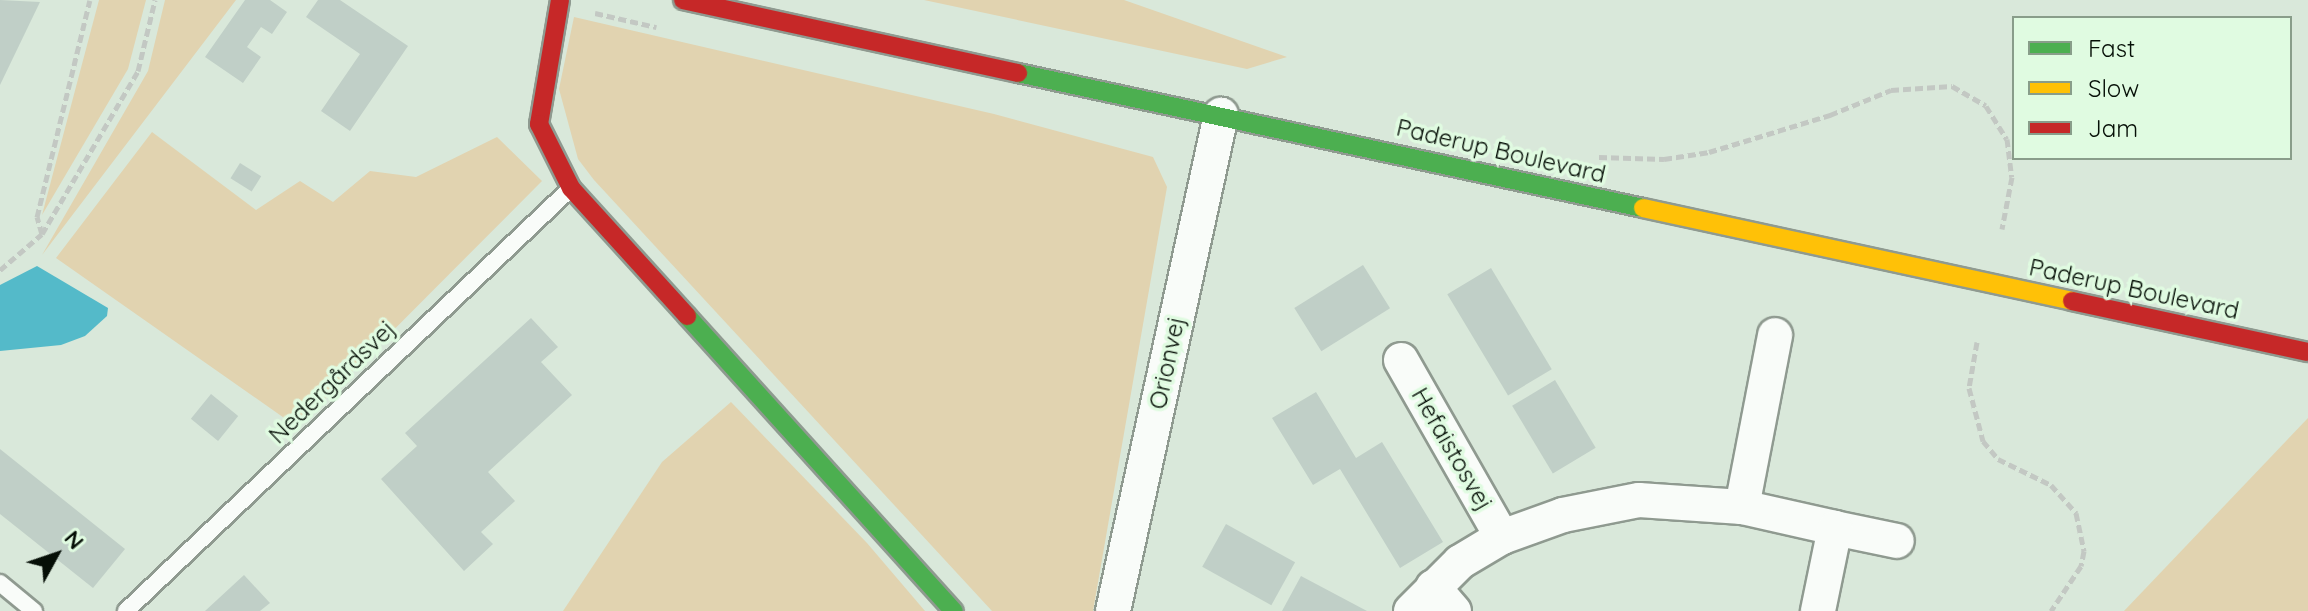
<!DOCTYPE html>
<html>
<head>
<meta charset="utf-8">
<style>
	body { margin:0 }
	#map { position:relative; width:2308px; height:611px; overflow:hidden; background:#d9e8da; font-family:Quicksand,sans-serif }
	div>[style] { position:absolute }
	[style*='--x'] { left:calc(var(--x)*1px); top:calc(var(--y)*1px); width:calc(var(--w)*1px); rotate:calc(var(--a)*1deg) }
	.green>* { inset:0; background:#e1d3b0 }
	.water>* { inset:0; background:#54bac9 }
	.building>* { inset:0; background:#c0cfc7; transform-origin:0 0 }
	.path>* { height:5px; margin-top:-2.5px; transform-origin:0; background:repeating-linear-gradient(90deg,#c3c8c3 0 8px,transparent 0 12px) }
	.roads { filter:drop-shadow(2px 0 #8f9a90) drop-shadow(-2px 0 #8f9a90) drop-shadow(0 2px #8f9a90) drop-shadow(0 -2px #8f9a90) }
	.lane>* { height:16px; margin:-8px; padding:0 8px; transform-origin:8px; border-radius:8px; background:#f9fcf9 }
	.street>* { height:34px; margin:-17px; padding:0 17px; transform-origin:17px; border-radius:17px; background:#f9fcf9 }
	.fast>* { height:18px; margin:-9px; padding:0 9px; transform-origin:9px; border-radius:9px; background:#4caf50 }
	.slow>* { height:18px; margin:-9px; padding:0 9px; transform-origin:9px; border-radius:9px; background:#ffc107 }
	.jam>* { height:18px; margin:-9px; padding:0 9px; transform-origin:9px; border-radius:9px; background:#c62828 }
	span { translate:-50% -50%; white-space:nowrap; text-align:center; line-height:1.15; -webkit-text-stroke:7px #e0fbe1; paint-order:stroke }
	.street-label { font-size:24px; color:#060f07 }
	.legend { position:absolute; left:2012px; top:16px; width:280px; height:144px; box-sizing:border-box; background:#e0fbe1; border:2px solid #899d8a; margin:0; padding:10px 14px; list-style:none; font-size:24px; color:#060f07 }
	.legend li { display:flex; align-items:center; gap:16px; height:40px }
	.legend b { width:40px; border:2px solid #899d8a }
	.north { position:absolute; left:16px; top:515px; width:80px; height:80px; -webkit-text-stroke:6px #e0fbe1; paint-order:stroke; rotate:50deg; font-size:22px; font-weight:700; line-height:32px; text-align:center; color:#060f07 }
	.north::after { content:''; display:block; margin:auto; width:28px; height:36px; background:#060f07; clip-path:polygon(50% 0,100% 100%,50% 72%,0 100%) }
</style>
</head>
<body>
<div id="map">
	<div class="green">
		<div style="clip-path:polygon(99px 0,146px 0,128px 69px,42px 215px)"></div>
		<div style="clip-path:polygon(165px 0,236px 0,42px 255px,148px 71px)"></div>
		<div style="clip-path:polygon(924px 0,1124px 0,1287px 57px,1247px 69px)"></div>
		<div style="clip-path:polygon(574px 17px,994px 114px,1153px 157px,1167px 187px,1093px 611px,992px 611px,594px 180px,578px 159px,559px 89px)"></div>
		<div style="clip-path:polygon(152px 132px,256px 210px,300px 181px,333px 202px,370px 171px,416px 177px,497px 137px,542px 181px,297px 427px,56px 258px)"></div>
		<div style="clip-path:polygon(731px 402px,867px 543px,925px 611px,563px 611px,662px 462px)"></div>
		<div style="clip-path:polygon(2308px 418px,2308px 611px,2124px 611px)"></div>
	</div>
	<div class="water">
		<div style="clip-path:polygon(37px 266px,108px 308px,107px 316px,85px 336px,61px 345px,0 351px,0 285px)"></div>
	</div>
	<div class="building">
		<div style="clip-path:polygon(0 0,40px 2px,0 85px)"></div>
		<div style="clip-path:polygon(245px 0,270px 0,287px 12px,272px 34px,261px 27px,247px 47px,261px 57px,243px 83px,205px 57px)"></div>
		<div style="clip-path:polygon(318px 0,340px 0,408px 46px,350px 131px,321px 111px,360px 54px,306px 17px)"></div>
		<div style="left:240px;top:163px;width:25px;height:18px;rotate:32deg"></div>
		<div style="left:1363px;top:265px;width:51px;height:81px;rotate:58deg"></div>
		<div style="left:1491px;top:268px;width:118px;height:51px;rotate:59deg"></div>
		<div style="clip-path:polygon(531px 318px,558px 347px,541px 362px,572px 395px,488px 472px,515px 501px,481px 532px,493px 544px,464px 571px,381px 479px,417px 446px,405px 433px)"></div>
		<div style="left:1555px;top:380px;width:79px;height:50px;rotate:59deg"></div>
		<div style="clip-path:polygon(1316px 392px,1356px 458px,1382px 442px,1443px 542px,1400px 568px,1340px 469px,1313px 485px,1272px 418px)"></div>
		<div style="left:211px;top:394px;width:35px;height:32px;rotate:39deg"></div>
		<div style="clip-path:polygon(0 449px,125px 549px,93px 588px,0 514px)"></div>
		<div style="left:1226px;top:524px;width:79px;height:49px;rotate:29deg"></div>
		<div style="clip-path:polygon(244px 575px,270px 603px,260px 611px,205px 611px)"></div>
		<div style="clip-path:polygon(1301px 576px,1367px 611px,1282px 611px)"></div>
	</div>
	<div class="path">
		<div style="--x:595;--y:13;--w:63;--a:12.9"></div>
		<div style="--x:1599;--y:157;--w:65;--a:1.8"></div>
		<div style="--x:1664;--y:159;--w:46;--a:-8.8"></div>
		<div style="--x:1709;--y:152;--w:127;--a:-17"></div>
		<div style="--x:1830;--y:115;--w:66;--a:-22.3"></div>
		<div style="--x:1891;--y:90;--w:61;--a:-3.8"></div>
		<div style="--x:1952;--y:86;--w:39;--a:30"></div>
		<div style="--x:1986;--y:106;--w:39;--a:58"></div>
		<div style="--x:2007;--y:139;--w:38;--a:83"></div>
		<div style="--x:2012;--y:177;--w:53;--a:100.9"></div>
		<div style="--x:42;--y:234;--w:18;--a:-106"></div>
		<div style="--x:37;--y:217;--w:223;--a:-76.3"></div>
		<div style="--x:0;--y:270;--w:55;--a:-40.6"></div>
		<div style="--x:42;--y:234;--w:189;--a:-59.5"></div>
		<div style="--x:138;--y:71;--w:73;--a:-76.5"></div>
		<div style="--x:1977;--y:342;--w:47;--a:99.9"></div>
		<div style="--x:1969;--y:388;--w:55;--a:75.2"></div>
		<div style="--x:1983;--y:441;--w:23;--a:50"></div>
		<div style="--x:1998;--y:459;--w:59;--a:26.1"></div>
		<div style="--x:2051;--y:485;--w:38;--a:48"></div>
		<div style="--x:2076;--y:513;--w:39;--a:78"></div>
		<div style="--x:2084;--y:551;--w:15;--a:101"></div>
		<div style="--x:2081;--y:566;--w:54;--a:123.7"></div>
	</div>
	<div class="roads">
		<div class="lane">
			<div style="--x:0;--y:583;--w:44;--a:39.5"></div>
			<div style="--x:126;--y:611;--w:613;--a:-43.54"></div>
		</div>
		<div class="street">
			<div style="--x:1401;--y:360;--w:204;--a:60.3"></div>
			<div style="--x:1742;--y:507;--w:175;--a:-79.1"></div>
			<div style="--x:1835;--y:528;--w:63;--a:11.8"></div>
			<div style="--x:1433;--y:587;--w:32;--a:49"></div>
			<div style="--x:1113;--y:611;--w:508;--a:-77.72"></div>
			<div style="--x:1411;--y:611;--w:69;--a:-45"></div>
			<div style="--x:1460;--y:562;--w:49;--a:-30.8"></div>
			<div style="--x:1502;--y:537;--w:65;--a:-19.8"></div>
			<div style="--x:1563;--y:515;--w:77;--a:-11.2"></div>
			<div style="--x:1639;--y:500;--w:103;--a:3.9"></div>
			<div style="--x:1742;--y:507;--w:95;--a:12.7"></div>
			<div style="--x:1835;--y:528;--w:85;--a:101.6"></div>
		</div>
		<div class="fast">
			<div style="--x:1018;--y:73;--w:639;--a:12.19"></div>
			<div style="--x:687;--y:316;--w:398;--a:47.9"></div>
		</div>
		<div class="slow">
			<div style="--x:1643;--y:208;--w:439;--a:12.2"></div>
		</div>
		<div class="jam">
			<div style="--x:560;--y:0;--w:126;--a:99.6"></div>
			<div style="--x:539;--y:124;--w:72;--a:63.4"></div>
			<div style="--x:571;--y:188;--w:173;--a:47.8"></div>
			<div style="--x:683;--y:0;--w:343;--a:12.3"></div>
			<div style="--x:2072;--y:301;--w:241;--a:12.2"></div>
		</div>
	</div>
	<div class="street-label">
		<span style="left:1501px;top:151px;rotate:13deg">Paderup Boulevard</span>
		<span style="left:2134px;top:289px;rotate:12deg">Paderup Boulevard</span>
		<span style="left:1167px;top:363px;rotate:-78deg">Orionvej</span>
		<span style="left:332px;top:382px;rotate:-44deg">Nedergårdsvej</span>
		<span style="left:1452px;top:449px;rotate:60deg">Hefaistosvej</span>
	</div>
	<ul class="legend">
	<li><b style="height:10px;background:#4caf50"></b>Fast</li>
	<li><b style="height:10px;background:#ffc107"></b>Slow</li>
	<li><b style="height:10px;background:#c62828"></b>Jam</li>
	</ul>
	<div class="north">N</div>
</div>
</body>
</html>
